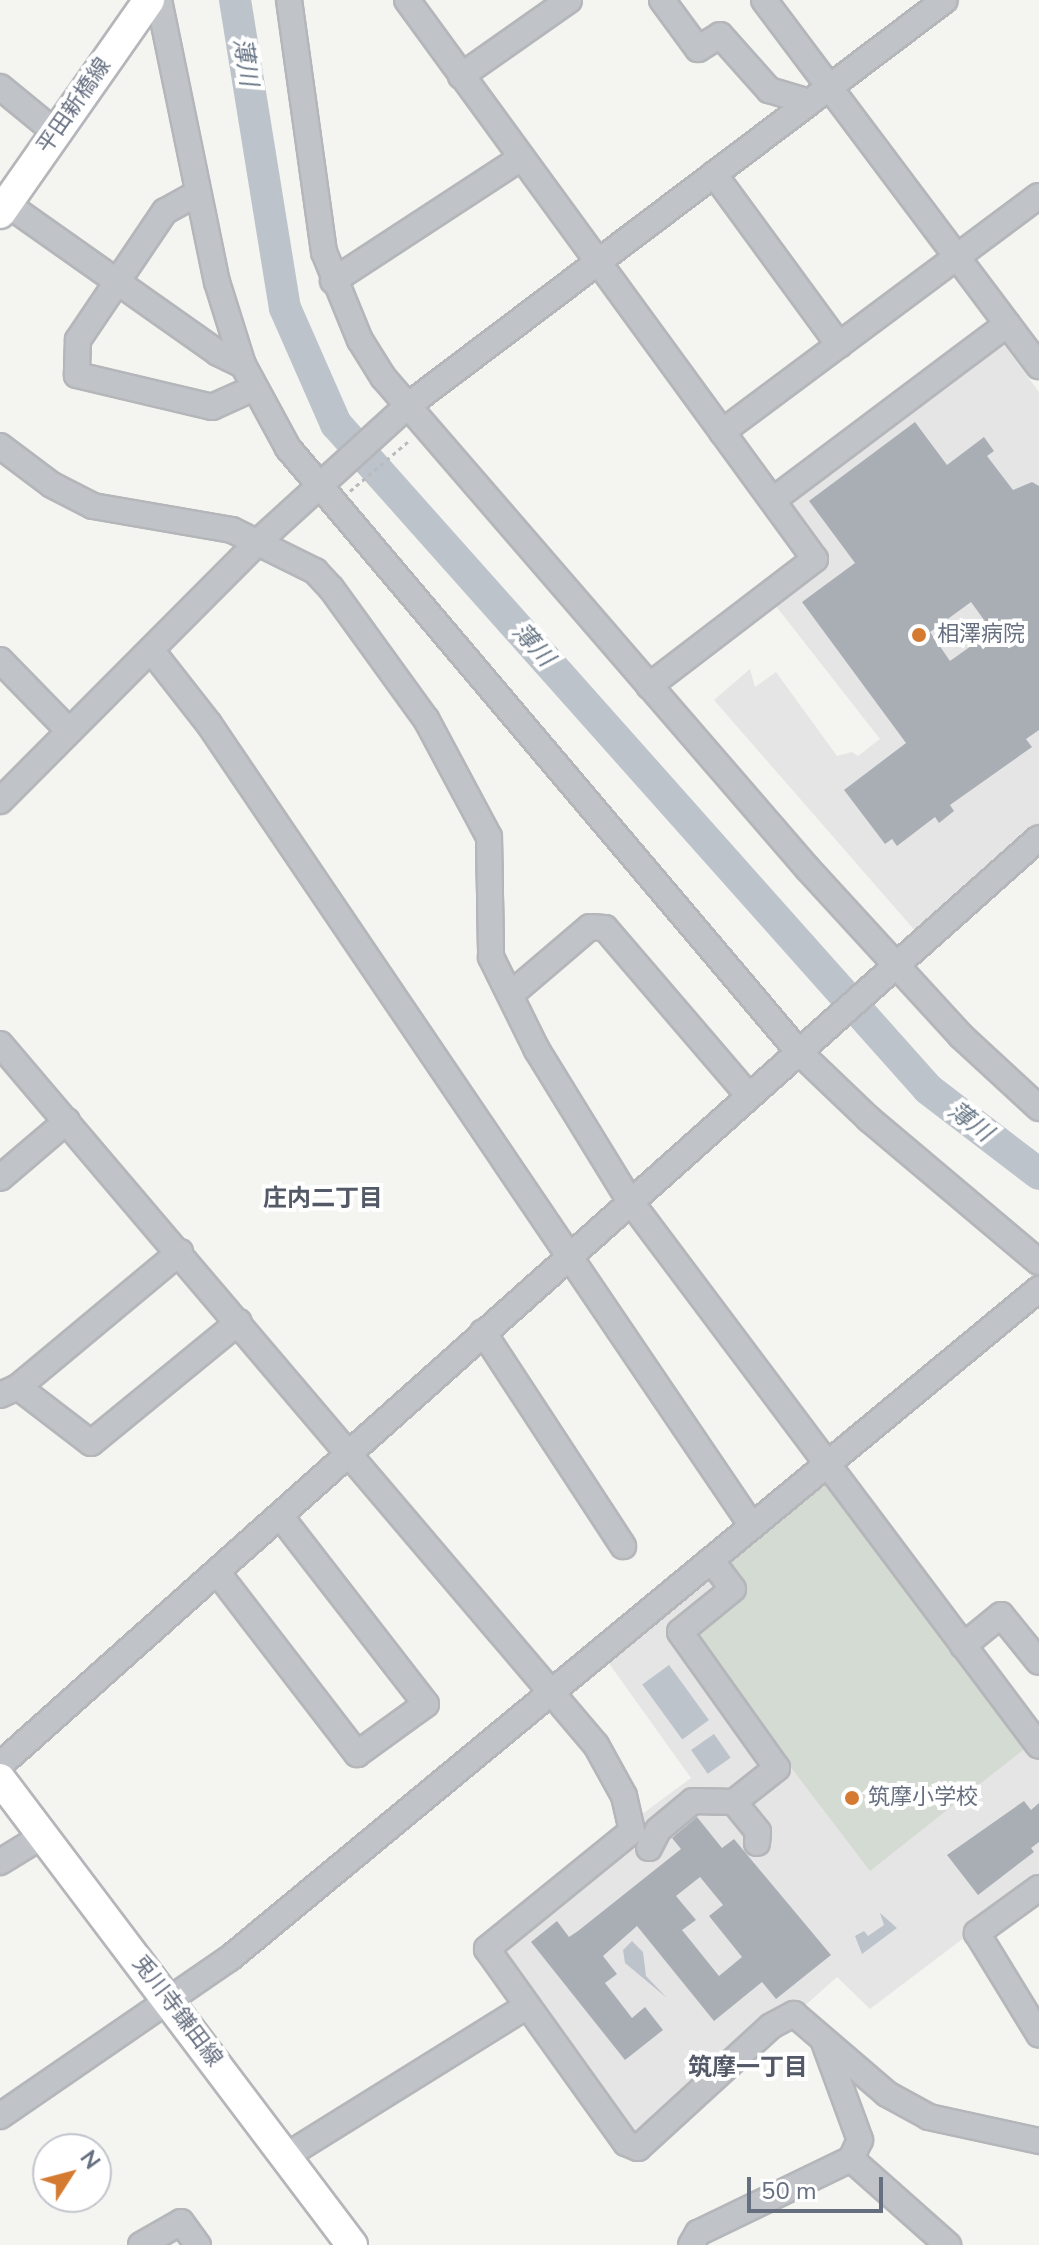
<!DOCTYPE html>
<html>
<head>
<meta charset="utf-8">
<style>
	body { margin:0 }
	#map { position:relative; width:1039px; height:2245px; overflow:hidden; background:#f4f5f1; font-family:"Nunito Sans","Noto Sans JP",sans-serif }
	div>[style] { position:absolute }
	[style*='--x'] { left:calc(var(--x)*1px); top:calc(var(--y)*1px); width:calc(var(--w)*1px); rotate:calc(var(--a)*1deg) }
	.built>* { inset:0; background:#e5e5e5 }
	.green>* { inset:0; background:#d4dbd3 }
	.water>* { inset:0; background:#bdc3ca; transform-origin:0 0 }
	.river>* { height:32px; margin:-16px; padding:0 16px; transform-origin:16px; border-radius:16px; background:#bdc3ca }
	.building>* { inset:0; background:#a9aeb5 }
	.path>* { height:3px; margin-top:-1.5px; transform-origin:0; background:repeating-linear-gradient(90deg,#babbbe 0 4px,transparent 0 8px) }
	.roads { filter:drop-shadow(2px 0 #b4b6ba) drop-shadow(-2px 0 #b4b6ba) drop-shadow(0 2px #b4b6ba) drop-shadow(0 -2px #b4b6ba) }
	.minor>* { height:24px; margin:-12px; padding:0 12px; transform-origin:12px; border-radius:12px; background:#c0c3c7 }
	.major>* { height:30px; margin:-15px; padding:0 15px; transform-origin:15px; border-radius:15px; background:#fff }
	.dots>* { width:22px; height:22px; translate:-50% -50%; box-sizing:border-box; border:4px solid #fff; border-radius:50% }
	span { translate:-50% -50%; white-space:nowrap; text-align:center; line-height:1.15; -webkit-text-stroke:8px #fff; paint-order:stroke }
	.street-label { font-size:22px; color:#666f80 }
	.poi-label { font-size:22px; color:#666f80 }
	.left { translate:0 -50%; text-align:left }
	.water-label { font-size:24px; color:#677584; font-style:italic }
	.neighbourhood-label { font-size:24px; color:#535966; font-weight:700 }
	.north { position:absolute; left:32px; top:2133px; width:80px; height:80px; box-sizing:border-box; background:#fff; border:2px solid #c2c5cc; border-radius:50%; rotate:54deg; font-size:22px; font-weight:700; line-height:32px; text-align:center; color:#666f80 }
	.north::after { content:''; display:block; margin:auto; width:28px; height:36px; background:#d57b31; clip-path:polygon(50% 0,100% 100%,50% 72%,0 100%) }
	.scale { position:absolute; left:747px; top:2177px; width:136px; height:36px; box-sizing:border-box; border:4px solid #666f80; border-top:0; padding-left:10px; font-size:24px; line-height:28px; white-space:nowrap; color:#666f80; -webkit-text-stroke:6px #fff; paint-order:stroke }
</style>
</head>
<body>
<div id="map">
	<div class="built">
		<div style="clip-path:polygon(999px 338px,1039px 392px,1039px 826px,917px 933px,714px 700px,750px 669px,755px 687px,776px 672px,837px 756px,852px 752px,858px 756px,880px 739px,772px 601px,825px 561px,782px 503px)"></div>
		<div style="clip-path:polygon(825px 1484px,831px 1485px,1039px 1761px,1039px 1881px,870px 2009px,837px 1977px,801px 2009px,787px 2003px,779px 2007px,638px 2136px,628px 2132px,505px 1956px,505px 1947px,638px 1817px,691px 1778px,608px 1662px)"></div>
	</div>
	<div class="green">
		<div style="clip-path:polygon(825px 1484px,831px 1485px,1028px 1746px,870px 1871px,690px 1635px,747px 1594px,726px 1565px)"></div>
	</div>
	<div class="water">
		<div style="left:669px;top:1665px;width:68px;height:33px;rotate:54deg"></div>
		<div style="left:714px;top:1734px;width:29px;height:28px;rotate:55deg"></div>
		<div style="clip-path:polygon(880px 1913px,897px 1928px,862px 1954px,855px 1936px,864px 1931px,868px 1936px,884px 1925px)"></div>
		<div style="clip-path:polygon(632px 1941px,643px 1952px,646px 1976px,667px 1998px,625px 1963px,623px 1950px)"></div>
	</div>
	<div class="river">
		<div style="--x:235;--y:0;--w:312;--a:80.8"></div>
		<div style="--x:285;--y:308;--w:127;--a:66.3"></div>
		<div style="--x:336;--y:424;--w:890;--a:48.32"></div>
		<div style="--x:928;--y:1089;--w:140;--a:37.4"></div>
	</div>
	<div class="building">
		<div style="clip-path:polygon(evenodd,915px 422px,947px 465px,984px 437px,994px 451px,987px 456px,1013px 490px,1032px 482px,1039px 486px,1039px 730px,1026px 739px,1032px 747px,950px 805px,954px 811px,939px 823px,935px 817px,897px 846px,892px 839px,885px 844px,844px 790px,906px 743px,802px 602px,855px 563px,809px 501px,915px 422px,971px 602px,992px 631px,950px 661px,930px 632px,971px 602px)"></div>
		<div style="clip-path:polygon(1024px 1801px,1031px 1810px,1039px 1803px,1039px 1842px,1031px 1848px,1034px 1852px,978px 1895px,947px 1855px)"></div>
		<div style="clip-path:polygon(evenodd,697px 1817px,722px 1848px,734px 1839px,831px 1955px,776px 1999px,762px 1982px,714px 2021px,637px 1926px,603px 1956px,617px 1974px,605px 1983px,632px 2018px,645px 2007px,663px 2030px,625px 2060px,531px 1942px,557px 1921px,569px 1937px,578px 1931px,681px 1849px,672px 1838px,697px 1817px,700px 1877px,723px 1905px,709px 1916px,742px 1957px,719px 1976px,682px 1930px,696px 1920px,676px 1896px,700px 1877px)"></div>
	</div>
	<div class="path">
		<div style="--x:350;--y:491;--w:80;--a:-40.4"></div>
	</div>
	<div class="roads">
		<div class="minor">
			<div style="--x:159;--y:0;--w:288;--a:78.4"></div>
			<div style="--x:217;--y:282;--w:87;--a:72.6"></div>
			<div style="--x:243;--y:365;--w:94;--a:61.5"></div>
			<div style="--x:288;--y:448;--w:791;--a:49.77"></div>
			<div style="--x:799;--y:1052;--w:97;--a:43.7"></div>
			<div style="--x:869;--y:1119;--w:222;--a:40.1"></div>
			<div style="--x:289;--y:0;--w:254;--a:82.1"></div>
			<div style="--x:324;--y:252;--w:95;--a:67.8"></div>
			<div style="--x:360;--y:340;--w:44;--a:58.1"></div>
			<div style="--x:383;--y:377;--w:650;--a:49.18"></div>
			<div style="--x:808;--y:869;--w:226;--a:47.5"></div>
			<div style="--x:961;--y:1036;--w:106;--a:42.7"></div>
			<div style="--x:407;--y:0;--w:692;--a:53.88"></div>
			<div style="--x:815;--y:559;--w:209;--a:142.6"></div>
			<div style="--x:662;--y:0;--w:61;--a:53.7"></div>
			<div style="--x:698;--y:49;--w:26;--a:-32"></div>
			<div style="--x:720;--y:35;--w:74;--a:48.3"></div>
			<div style="--x:769;--y:90;--w:42;--a:16.7"></div>
			<div style="--x:764;--y:0;--w:458;--a:53.1"></div>
			<div style="--x:461;--y:76;--w:132;--a:-35.1"></div>
			<div style="--x:0;--y:87;--w:71;--a:39.3"></div>
			<div style="--x:714;--y:174;--w:212;--a:53.8"></div>
			<div style="--x:198;--y:193;--w:38;--a:151"></div>
			<div style="--x:165;--y:211;--w:156;--a:124"></div>
			<div style="--x:78;--y:340;--w:35;--a:92"></div>
			<div style="--x:77;--y:375;--w:139;--a:13.3"></div>
			<div style="--x:212;--y:407;--w:46;--a:-24.3"></div>
			<div style="--x:7;--y:204;--w:258;--a:35.2"></div>
			<div style="--x:218;--y:353;--w:28;--a:26"></div>
			<div style="--x:333;--y:281;--w:225;--a:-33.2"></div>
			<div style="--x:722;--y:432;--w:395;--a:-36.7"></div>
			<div style="--x:0;--y:446;--w:65;--a:36.9"></div>
			<div style="--x:52;--y:485;--w:46;--a:27.1"></div>
			<div style="--x:93;--y:506;--w:141;--a:9.8"></div>
			<div style="--x:232;--y:530;--w:93;--a:26.3"></div>
			<div style="--x:315;--y:571;--w:23;--a:47"></div>
			<div style="--x:331;--y:588;--w:162;--a:54.1"></div>
			<div style="--x:426;--y:719;--w:134;--a:61.9"></div>
			<div style="--x:489;--y:837;--w:120;--a:89"></div>
			<div style="--x:491;--y:957;--w:104;--a:63.7"></div>
			<div style="--x:537;--y:1050;--w:177;--a:58.4"></div>
			<div style="--x:630;--y:1201;--w:681;--a:53.11"></div>
			<div style="--x:773;--y:500;--w:293;--a:-36.9"></div>
			<div style="--x:151;--y:650;--w:94;--a:51.9"></div>
			<div style="--x:209;--y:724;--w:969;--a:55.9"></div>
			<div style="--x:0;--y:660;--w:99;--a:45.8"></div>
			<div style="--x:0;--y:801;--w:368;--a:-45.1"></div>
			<div style="--x:260;--y:540;--w:197;--a:-42.3"></div>
			<div style="--x:406;--y:407;--w:675;--a:-37.06"></div>
			<div style="--x:510;--y:995;--w:105;--a:-40.4"></div>
			<div style="--x:590;--y:927;--w:15;--a:4"></div>
			<div style="--x:605;--y:928;--w:221;--a:49.4"></div>
			<div style="--x:0;--y:1044;--w:920;--a:49.63"></div>
			<div style="--x:596;--y:1745;--w:58;--a:61.2"></div>
			<div style="--x:624;--y:1796;--w:36;--a:77"></div>
			<div style="--x:632;--y:1831;--w:187;--a:140.9"></div>
			<div style="--x:487;--y:1949;--w:239;--a:54.4"></div>
			<div style="--x:626;--y:2143;--w:13;--a:23"></div>
			<div style="--x:638;--y:2148;--w:180;--a:-42.5"></div>
			<div style="--x:771;--y:2026;--w:26;--a:-28"></div>
			<div style="--x:794;--y:2014;--w:123;--a:40.7"></div>
			<div style="--x:887;--y:2094;--w:48;--a:28.7"></div>
			<div style="--x:929;--y:2117;--w:113;--a:12.3"></div>
			<div style="--x:0;--y:1178;--w:88;--a:-40.4"></div>
			<div style="--x:483;--y:1332;--w:256;--a:56.8"></div>
			<div style="--x:18;--y:1387;--w:92;--a:37.5"></div>
			<div style="--x:91;--y:1443;--w:191;--a:-39.3"></div>
			<div style="--x:0;--y:1395;--w:20;--a:-24"></div>
			<div style="--x:18;--y:1387;--w:211;--a:-39.8"></div>
			<div style="--x:711;--y:1560;--w:36;--a:53"></div>
			<div style="--x:733;--y:1589;--w:68;--a:140.9"></div>
			<div style="--x:680;--y:1632;--w:167;--a:54.5"></div>
			<div style="--x:777;--y:1768;--w:55;--a:141.7"></div>
			<div style="--x:217;--y:1572;--w:230;--a:52.4"></div>
			<div style="--x:357;--y:1754;--w:85;--a:-35.9"></div>
			<div style="--x:426;--y:1704;--w:238;--a:-127.8"></div>
			<div style="--x:963;--y:1646;--w:49;--a:-39.2"></div>
			<div style="--x:1001;--y:1615;--w:60;--a:51"></div>
			<div style="--x:0;--y:1765;--w:1392;--a:-41.74"></div>
			<div style="--x:649;--y:1848;--w:20;--a:-63"></div>
			<div style="--x:658;--y:1830;--w:45;--a:-39.6"></div>
			<div style="--x:693;--y:1801;--w:41;--a:1.4"></div>
			<div style="--x:734;--y:1802;--w:38;--a:51"></div>
			<div style="--x:758;--y:1832;--w:11;--a:95"></div>
			<div style="--x:0;--y:1862;--w:52;--a:-31.5"></div>
			<div style="--x:1039;--y:1888;--w:77;--a:144"></div>
			<div style="--x:977;--y:1933;--w:119;--a:58.5"></div>
			<div style="--x:0;--y:2116;--w:279;--a:-34.5"></div>
			<div style="--x:230;--y:1958;--w:1050;--a:-39.59"></div>
			<div style="--x:286;--y:2156;--w:284;--a:-31.9"></div>
			<div style="--x:851;--y:2159;--w:130;--a:41.6"></div>
			<div style="--x:141;--y:2245;--w:46;--a:-29.9"></div>
			<div style="--x:181;--y:2222;--w:29;--a:54"></div>
			<div style="--x:691;--y:2245;--w:14;--a:-60"></div>
			<div style="--x:698;--y:2233;--w:170;--a:-25.8"></div>
			<div style="--x:851;--y:2159;--w:21;--a:-65"></div>
			<div style="--x:860;--y:2140;--w:104;--a:-110.2"></div>
		</div>
		<div class="major">
			<div style="--x:0;--y:213;--w:260;--a:-55"></div>
			<div style="--x:0;--y:1779;--w:584;--a:52.93"></div>
		</div>
	</div>
	<div class="dots">
		<div style="left:919px;top:635px;background:#d57b31"></div>
		<div style="left:852px;top:1798px;background:#d57b31"></div>
	</div>
	<div class="street-label">
		<span style="left:74px;top:106px;rotate:-55deg">平田新橋線</span>
		<span style="left:177px;top:2011px;rotate:53deg">兎川寺鎌田線</span>
	</div>
	<div class="poi-label">
		<span class="left" style="left:937px;top:635px">相澤病院</span>
		<span class="left" style="left:868px;top:1798px">筑摩小学校</span>
	</div>
	<div class="water-label">
		<span style="left:245px;top:62px;rotate:81deg">薄川</span>
		<span style="left:533px;top:645px;rotate:48deg">薄川</span>
		<span style="left:970px;top:1122px;rotate:37deg">薄川</span>
	</div>
	<div class="neighbourhood-label">
		<span style="left:323px;top:1199px">庄内二丁目</span>
		<span style="left:748px;top:2068px">筑摩一丁目</span>
	</div>
	<div class="north">N</div>
	<div class="scale">50 m</div>
</div>
</body>
</html>
